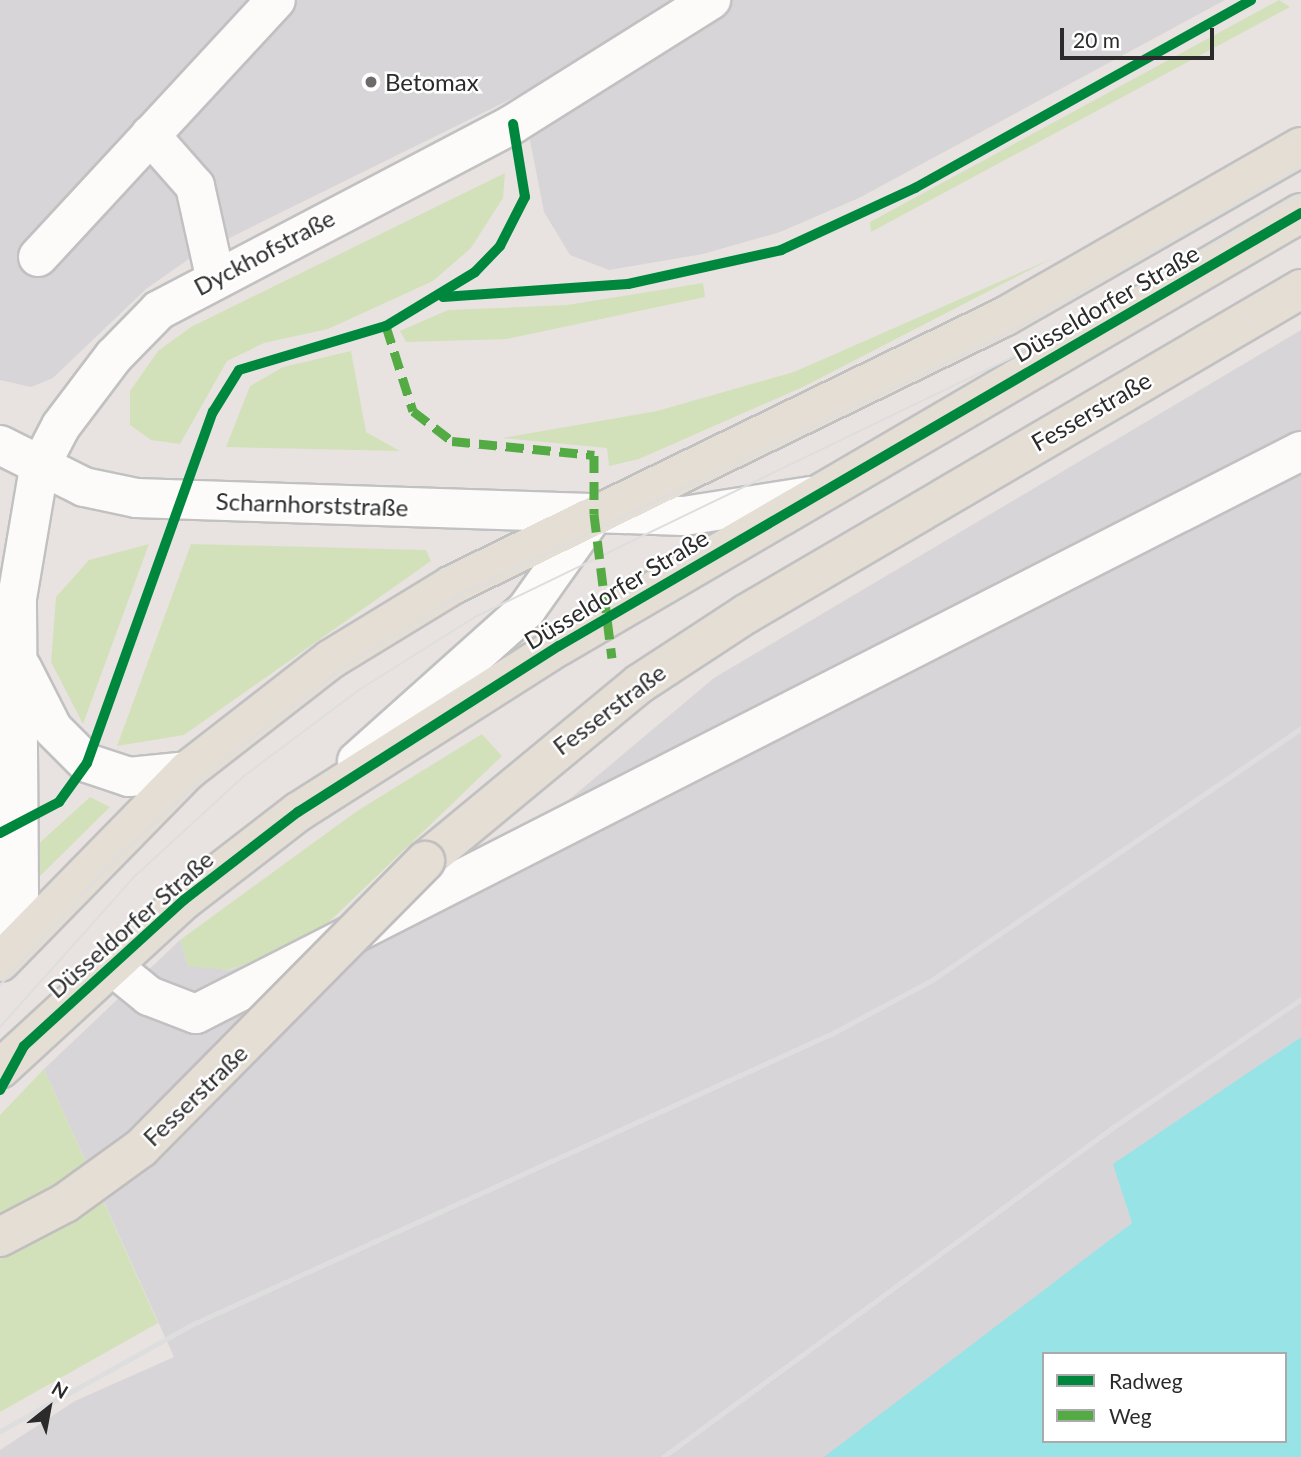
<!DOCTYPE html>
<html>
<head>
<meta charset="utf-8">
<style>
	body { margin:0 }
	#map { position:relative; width:1301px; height:1457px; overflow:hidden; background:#e8e3e0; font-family:Lato,sans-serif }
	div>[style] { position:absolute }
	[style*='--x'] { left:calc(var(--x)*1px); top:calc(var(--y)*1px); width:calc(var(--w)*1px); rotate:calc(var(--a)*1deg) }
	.industrial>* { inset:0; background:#d7d5d8 }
	.green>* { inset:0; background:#d3e1bb }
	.water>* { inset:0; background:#98e3e6 }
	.roads { filter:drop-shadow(2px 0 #c2c1c2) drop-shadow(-2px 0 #c2c1c2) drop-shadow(0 2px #c2c1c2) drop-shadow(0 -2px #c2c1c2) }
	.minor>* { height:38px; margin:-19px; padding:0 19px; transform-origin:19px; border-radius:19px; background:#fcfbfa }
	.major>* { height:38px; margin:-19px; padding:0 19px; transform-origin:19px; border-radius:19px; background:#e5ded5 }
	.tram>* { height:2px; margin:-1px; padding:0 1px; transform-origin:1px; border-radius:1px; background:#dedede }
	.rail>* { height:5px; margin:-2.5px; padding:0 2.5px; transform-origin:2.5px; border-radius:2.5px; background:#dedede }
	.bridges { filter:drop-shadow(2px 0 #c0bebe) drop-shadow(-2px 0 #c0bebe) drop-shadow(0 2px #c0bebe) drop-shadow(0 -2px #c0bebe) }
	.major-bridge>* { height:38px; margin:-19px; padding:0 19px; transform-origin:19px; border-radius:19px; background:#e5ded5 }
	.quiet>* { height:9px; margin-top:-4.5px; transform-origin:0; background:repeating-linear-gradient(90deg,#54ab44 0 18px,transparent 0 27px) }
	.cycleway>* { height:10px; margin:-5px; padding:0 5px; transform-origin:5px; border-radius:5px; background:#00873e }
	.dots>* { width:19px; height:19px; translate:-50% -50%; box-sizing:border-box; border:4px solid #fff; border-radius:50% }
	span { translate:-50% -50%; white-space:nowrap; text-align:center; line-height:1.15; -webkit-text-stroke:5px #fff; paint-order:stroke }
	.poi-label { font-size:24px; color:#2b2b2b }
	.left { translate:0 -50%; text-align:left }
	.street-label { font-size:24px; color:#2b2b2b }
	.legend { position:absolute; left:1042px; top:1352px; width:245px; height:91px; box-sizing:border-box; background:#fff; border:2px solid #aaa; margin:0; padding:9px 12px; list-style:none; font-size:21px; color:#2b2b2b }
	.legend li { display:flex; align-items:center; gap:14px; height:35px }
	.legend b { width:35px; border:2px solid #aaa }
	.north { position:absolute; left:14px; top:1373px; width:70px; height:70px; -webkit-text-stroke:5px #fff; paint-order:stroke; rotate:31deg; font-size:19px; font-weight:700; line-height:28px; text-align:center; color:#2b2b2b }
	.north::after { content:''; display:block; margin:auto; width:24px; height:32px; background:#2b2b2b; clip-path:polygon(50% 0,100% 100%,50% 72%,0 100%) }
	.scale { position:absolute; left:1060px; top:28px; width:154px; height:32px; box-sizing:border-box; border:4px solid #2b2b2b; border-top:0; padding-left:9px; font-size:21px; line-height:24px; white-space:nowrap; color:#2b2b2b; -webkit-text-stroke:5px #fff; paint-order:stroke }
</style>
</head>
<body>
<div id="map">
	<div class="industrial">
		<div style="clip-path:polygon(0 0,1225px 0,859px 198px,780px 232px,703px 254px,609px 270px,570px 255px,544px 212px,521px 94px,193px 256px,146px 289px,53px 378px,31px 387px,0 380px)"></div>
		<div style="clip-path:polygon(1301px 330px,1301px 1037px,1114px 1164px,1132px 1223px,831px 1457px,0 1457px,0 1450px,75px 1401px,174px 1357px,44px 1069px,180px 940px,188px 965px,229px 970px,306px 944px,534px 829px,714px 678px)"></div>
	</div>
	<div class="green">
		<div style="clip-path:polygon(1279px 0,1290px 7px,871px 232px,870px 222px)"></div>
		<div style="clip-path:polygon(505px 173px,503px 198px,471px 248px,433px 281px,328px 329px,264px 343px,227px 361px,180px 444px,151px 440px,130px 425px,130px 391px,158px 351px,191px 327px)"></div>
		<div style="clip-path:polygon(1053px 258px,803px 387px,639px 459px,609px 466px,607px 448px,502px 438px,657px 411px,794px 372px)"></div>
		<div style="clip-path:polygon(703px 283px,705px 297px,507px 339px,406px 342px,400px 331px,448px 310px,567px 305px)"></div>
		<div style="clip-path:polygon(351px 351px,366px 432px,400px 451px,226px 447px,250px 386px,283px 367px)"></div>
		<div style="clip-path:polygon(149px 544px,83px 724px,51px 662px,56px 597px,89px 560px)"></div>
		<div style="clip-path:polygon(191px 544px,426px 550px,431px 561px,184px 735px,117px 746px)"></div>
		<div style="clip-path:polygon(482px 734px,502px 756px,306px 944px,228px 970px,188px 966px,180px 940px,357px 811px)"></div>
		<div style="clip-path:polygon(90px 797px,110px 807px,38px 878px,36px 846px)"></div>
		<div style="clip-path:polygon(44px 1069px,158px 1323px,0 1412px,0 1115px)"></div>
	</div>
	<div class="water">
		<div style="clip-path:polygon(evenodd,1301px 1037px,1301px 1457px,824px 1457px,1132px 1223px,1113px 1164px,1301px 1037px,1044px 1354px,1285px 1354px,1285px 1441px,1044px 1441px,1044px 1354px)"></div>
	</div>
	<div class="roads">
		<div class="minor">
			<div style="--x:150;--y:135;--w:68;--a:48.6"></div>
			<div style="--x:195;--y:186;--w:92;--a:77.5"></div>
			<div style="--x:38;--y:257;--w:350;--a:-47.2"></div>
			<div style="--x:0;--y:445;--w:94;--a:26.6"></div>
			<div style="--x:84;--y:487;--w:53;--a:11.9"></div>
			<div style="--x:136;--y:498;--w:548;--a:1.88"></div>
			<div style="--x:684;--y:516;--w:130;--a:-8.9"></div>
			<div style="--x:22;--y:668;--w:68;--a:63.1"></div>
			<div style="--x:53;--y:729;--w:48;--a:45"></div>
			<div style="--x:87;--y:763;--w:44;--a:18.4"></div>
			<div style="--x:129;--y:777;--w:58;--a:-5.9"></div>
			<div style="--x:357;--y:761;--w:227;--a:-41.8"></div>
			<div style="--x:526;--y:610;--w:118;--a:-54.7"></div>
			<div style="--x:9;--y:951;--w:59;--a:-80.2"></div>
			<div style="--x:19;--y:893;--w:295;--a:-90.4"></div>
			<div style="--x:17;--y:598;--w:132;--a:-80.4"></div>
			<div style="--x:39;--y:468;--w:47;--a:-62.4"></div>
			<div style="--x:61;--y:426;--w:88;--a:-52.9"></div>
			<div style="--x:114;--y:356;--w:64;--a:-45.6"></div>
			<div style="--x:159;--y:310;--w:400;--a:-27.7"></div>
			<div style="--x:513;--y:124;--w:234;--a:-32.1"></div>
			<div style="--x:112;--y:966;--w:48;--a:39"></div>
			<div style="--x:149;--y:996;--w:50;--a:21"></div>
			<div style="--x:196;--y:1014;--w:1240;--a:-27"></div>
		</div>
		<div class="major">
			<div style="--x:425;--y:861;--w:278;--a:-39.6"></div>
			<div style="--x:639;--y:684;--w:128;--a:-33.2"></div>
			<div style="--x:746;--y:614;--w:643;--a:-30.35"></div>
			<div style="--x:0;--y:962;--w:267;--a:-45.6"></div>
			<div style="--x:187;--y:771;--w:182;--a:-37.9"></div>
			<div style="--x:331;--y:659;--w:142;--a:-31.4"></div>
			<div style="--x:452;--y:585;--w:614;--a:-25.9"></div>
			<div style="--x:1004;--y:317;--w:342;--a:-29.8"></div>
			<div style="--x:0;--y:1069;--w:250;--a:-42.6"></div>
			<div style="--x:184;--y:900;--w:144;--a:-37.7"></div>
			<div style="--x:298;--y:812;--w:309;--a:-32.5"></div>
			<div style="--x:559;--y:646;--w:859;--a:-30.27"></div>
		</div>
	</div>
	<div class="tram">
		<div style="--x:0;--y:985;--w:172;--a:-47.6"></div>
		<div style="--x:116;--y:858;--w:142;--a:-42.4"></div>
		<div style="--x:221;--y:762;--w:154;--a:-37.6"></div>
		<div style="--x:343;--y:668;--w:139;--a:-32.1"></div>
		<div style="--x:461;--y:594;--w:606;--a:-25.51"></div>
		<div style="--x:1008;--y:333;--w:337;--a:-29.5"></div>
		<div style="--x:0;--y:1027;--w:201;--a:-48.2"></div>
		<div style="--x:134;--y:877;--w:149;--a:-42.6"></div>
		<div style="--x:244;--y:776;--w:144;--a:-36.8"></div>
		<div style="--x:359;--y:690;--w:137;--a:-32.2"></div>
		<div style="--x:475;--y:617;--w:602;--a:-25.8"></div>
		<div style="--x:1017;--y:355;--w:326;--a:-29.5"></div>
	</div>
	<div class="rail">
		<div style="--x:0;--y:1431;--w:218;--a:-29"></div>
		<div style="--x:191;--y:1325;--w:705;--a:-24.46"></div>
		<div style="--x:833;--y:1033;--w:112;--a:-28.2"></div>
		<div style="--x:932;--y:980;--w:447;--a:-34.3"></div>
		<div style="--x:663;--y:1457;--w:557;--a:-36.23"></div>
		<div style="--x:1112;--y:1128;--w:229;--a:-34.3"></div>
	</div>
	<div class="bridges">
		<div class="major-bridge">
			<div style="--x:0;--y:1237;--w:73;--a:-27.6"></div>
			<div style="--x:65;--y:1203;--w:94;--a:-35.9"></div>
			<div style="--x:141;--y:1148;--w:404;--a:-45.3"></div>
		</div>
	</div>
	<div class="quiet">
		<div style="--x:386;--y:326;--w:89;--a:72.4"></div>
		<div style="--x:413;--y:411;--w:49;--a:37.6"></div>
		<div style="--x:452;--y:441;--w:143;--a:5.6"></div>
		<div style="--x:594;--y:455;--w:59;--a:90"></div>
		<div style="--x:594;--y:514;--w:145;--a:82.9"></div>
	</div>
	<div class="cycleway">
		<div style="--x:443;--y:297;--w:185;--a:-4"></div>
		<div style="--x:628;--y:284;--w:157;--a:-12.5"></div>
		<div style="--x:781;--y:250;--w:148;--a:-24.8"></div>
		<div style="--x:915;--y:188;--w:385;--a:-29.2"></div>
		<div style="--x:0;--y:833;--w:67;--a:-27.7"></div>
		<div style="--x:59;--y:802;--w:48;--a:-54.3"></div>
		<div style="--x:87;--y:763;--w:373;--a:-70.3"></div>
		<div style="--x:213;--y:412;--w:49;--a:-58.2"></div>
		<div style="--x:239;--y:370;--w:153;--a:-16.7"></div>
		<div style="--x:386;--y:326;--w:104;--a:-31.2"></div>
		<div style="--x:475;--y:272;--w:36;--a:-46"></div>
		<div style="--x:500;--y:246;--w:55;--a:-63"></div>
		<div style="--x:525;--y:197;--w:74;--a:-99.3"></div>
		<div style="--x:0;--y:1090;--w:50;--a:-61.4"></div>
		<div style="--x:24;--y:1046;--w:217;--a:-42.4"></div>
		<div style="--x:184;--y:900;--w:144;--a:-37.7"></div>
		<div style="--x:298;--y:812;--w:309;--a:-32.5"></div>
		<div style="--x:559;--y:646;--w:859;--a:-30.27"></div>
	</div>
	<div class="dots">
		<div style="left:371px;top:82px;background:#6d6b6a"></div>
	</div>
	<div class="poi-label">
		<span class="left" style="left:385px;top:82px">Betomax</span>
	</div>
	<div class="street-label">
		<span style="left:264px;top:252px;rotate:-28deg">Dyckhofstraße</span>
		<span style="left:1106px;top:303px;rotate:-30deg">Düsseldorfer Straße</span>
		<span style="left:1091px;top:411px;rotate:-30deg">Fesserstraße</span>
		<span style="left:312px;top:504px;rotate:2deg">Scharnhorststraße</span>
		<span style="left:616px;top:589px;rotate:-31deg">Düsseldorfer Straße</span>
		<span style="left:609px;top:709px;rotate:-37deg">Fesserstraße</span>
		<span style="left:130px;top:924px;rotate:-41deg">Düsseldorfer Straße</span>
		<span style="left:195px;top:1095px;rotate:-44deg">Fesserstraße</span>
	</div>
	<ul class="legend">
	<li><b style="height:9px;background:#00873e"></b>Radweg</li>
	<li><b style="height:9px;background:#54ab44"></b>Weg</li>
	</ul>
	<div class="north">N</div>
	<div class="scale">20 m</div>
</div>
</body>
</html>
